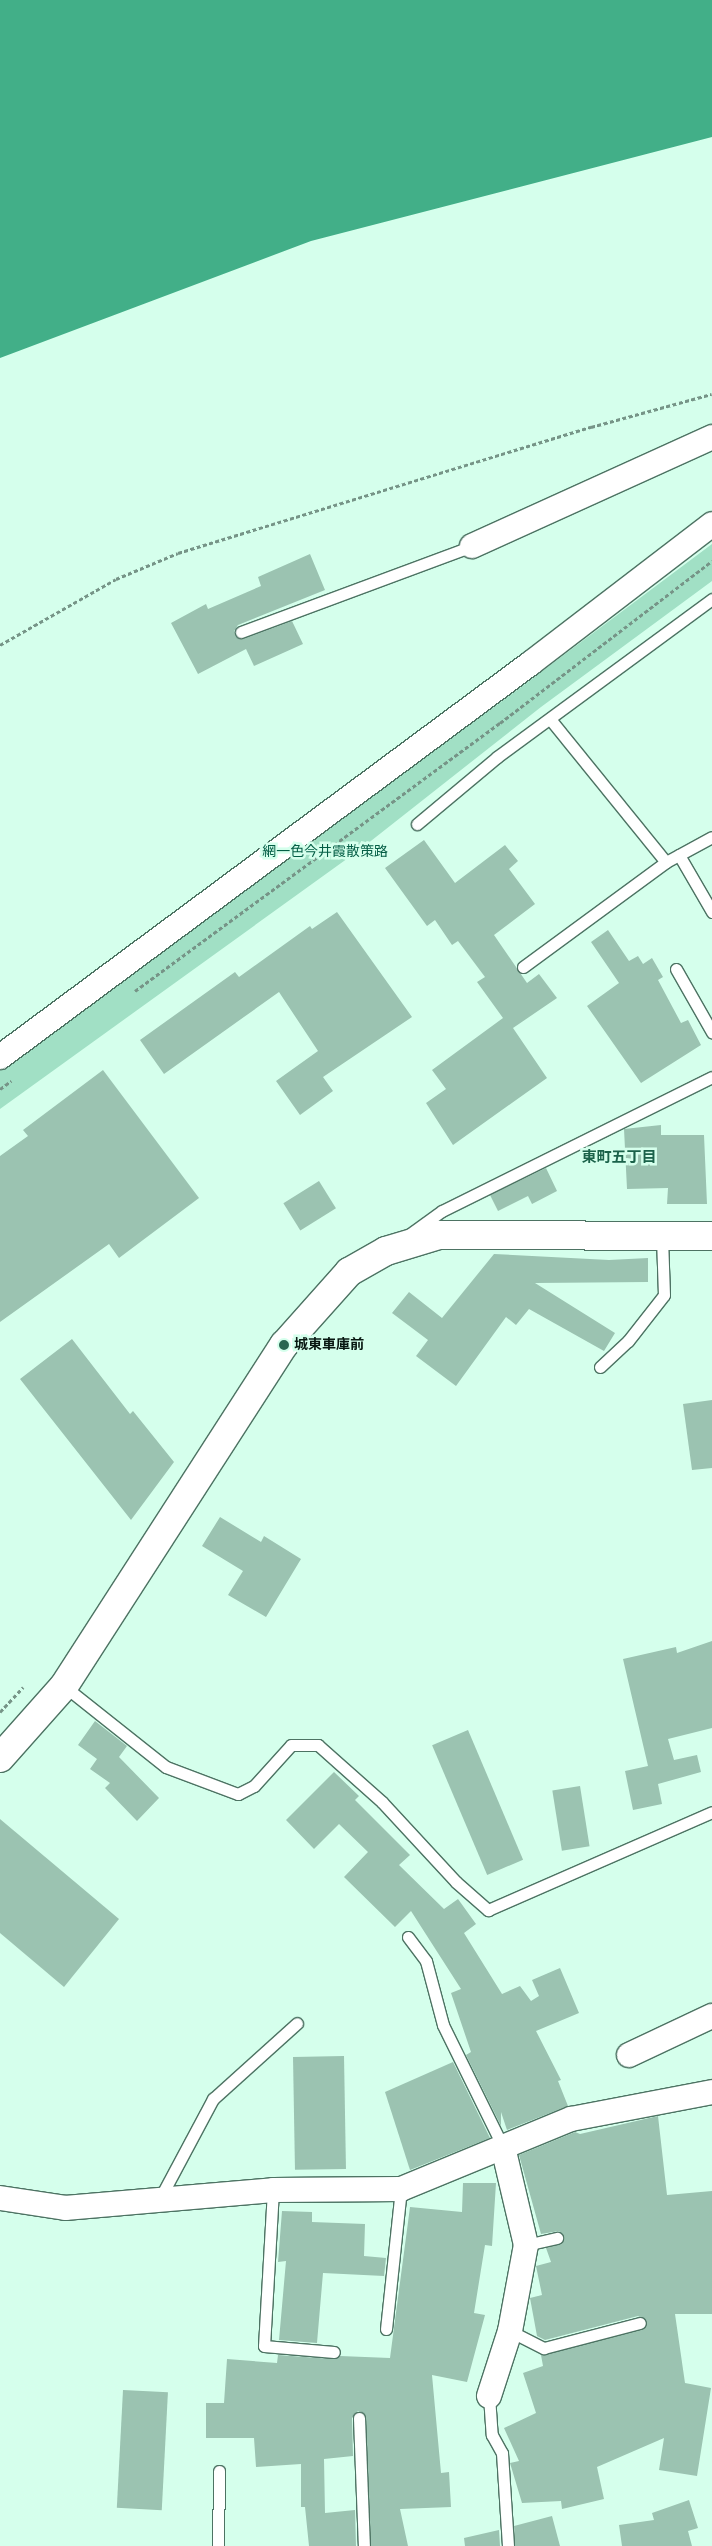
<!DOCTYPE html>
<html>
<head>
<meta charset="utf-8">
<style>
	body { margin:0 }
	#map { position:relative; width:712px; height:2546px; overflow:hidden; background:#d5ffec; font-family:"Sofia Sans Condensed","Noto Sans JP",sans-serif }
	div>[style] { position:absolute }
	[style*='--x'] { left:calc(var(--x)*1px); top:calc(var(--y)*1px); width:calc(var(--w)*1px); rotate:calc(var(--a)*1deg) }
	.green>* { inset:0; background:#a1e0c5 }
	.water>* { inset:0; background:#42af88 }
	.building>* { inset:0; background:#9bc3b1; transform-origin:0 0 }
	.path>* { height:3px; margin-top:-1.5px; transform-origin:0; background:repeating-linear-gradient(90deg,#769487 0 4px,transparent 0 6.5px) }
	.roads { filter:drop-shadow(1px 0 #4d7363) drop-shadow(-1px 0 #4d7363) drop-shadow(0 1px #4d7363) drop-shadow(0 -1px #4d7363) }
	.service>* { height:11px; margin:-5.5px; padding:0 5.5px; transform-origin:5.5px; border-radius:5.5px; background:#fff }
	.minor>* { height:24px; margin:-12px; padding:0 12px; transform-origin:12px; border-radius:12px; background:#fff }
	.tertiary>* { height:28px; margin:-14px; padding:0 14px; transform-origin:14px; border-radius:14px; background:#fff }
	.dots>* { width:14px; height:14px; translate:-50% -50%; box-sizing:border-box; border:2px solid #d5ffec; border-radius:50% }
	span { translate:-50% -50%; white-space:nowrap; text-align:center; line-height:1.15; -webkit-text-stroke:5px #d5ffec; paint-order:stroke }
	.park-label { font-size:14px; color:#045e45 }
	.poi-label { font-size:14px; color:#081711; font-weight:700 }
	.left { translate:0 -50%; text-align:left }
	.neighbourhood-label { font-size:15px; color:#1b624a; font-weight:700 }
</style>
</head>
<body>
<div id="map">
	<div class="green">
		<div style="clip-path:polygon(712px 544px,712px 581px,541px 707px,362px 848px,0 1109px,0 1066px,509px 696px)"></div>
	</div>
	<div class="water">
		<div style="clip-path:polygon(0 0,712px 0,712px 137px,311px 241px,0 358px)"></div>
	</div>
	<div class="building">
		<div style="clip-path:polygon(310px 554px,325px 590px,238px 625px,234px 631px,236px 637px,243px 639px,292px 621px,303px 644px,254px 666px,246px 649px,198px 674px,171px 623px,206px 604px,208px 609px,261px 586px,258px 577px)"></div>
		<div style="clip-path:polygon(424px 840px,455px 883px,505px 845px,518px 861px,509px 869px,535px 904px,494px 935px,527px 983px,539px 974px,557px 998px,513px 1028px,547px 1078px,453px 1145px,426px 1103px,446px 1089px,432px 1070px,503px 1018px,477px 982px,485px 977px,458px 941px,452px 945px,435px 920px,427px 926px,385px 868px)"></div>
		<div style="clip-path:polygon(337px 912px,412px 1017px,323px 1077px,333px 1091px,300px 1115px,276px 1081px,318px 1051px,279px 992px,164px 1074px,140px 1040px,235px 972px,239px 977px,310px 926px,312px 929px)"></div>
		<div style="clip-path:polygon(608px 930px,629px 961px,638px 956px,643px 964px,652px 958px,663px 977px,658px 980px,681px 1023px,688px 1020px,701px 1045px,641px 1083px,587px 1006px,619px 983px,591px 942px)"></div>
		<div style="clip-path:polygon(103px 1070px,199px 1198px,119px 1258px,109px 1244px,0 1322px,0 1156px,28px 1136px,23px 1130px)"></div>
		<div style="clip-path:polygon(661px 1125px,661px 1135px,704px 1135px,707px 1204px,667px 1204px,668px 1188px,627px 1189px,624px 1129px)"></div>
		<div style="clip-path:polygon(546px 1168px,557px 1191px,532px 1204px,528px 1196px,498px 1211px,490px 1195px)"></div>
		<div style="left:319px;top:1181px;width:32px;height:42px;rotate:58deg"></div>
		<div style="clip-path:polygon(494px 1254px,609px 1260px,648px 1258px,648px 1282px,535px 1283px,615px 1333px,604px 1351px,529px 1309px,516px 1325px,506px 1317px,456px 1386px,416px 1356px,428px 1340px,392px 1313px,409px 1292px,442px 1318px)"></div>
		<div style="clip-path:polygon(72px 1339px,130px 1414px,133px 1411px,174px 1462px,131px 1520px,20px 1379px)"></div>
		<div style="clip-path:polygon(712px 1400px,712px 1468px,692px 1470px,683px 1404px)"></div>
		<div style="clip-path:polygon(220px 1517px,261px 1542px,264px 1536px,301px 1559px,266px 1617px,228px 1595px,243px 1571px,202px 1546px)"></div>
		<div style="clip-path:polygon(712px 1641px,712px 1728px,668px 1739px,674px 1760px,697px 1755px,701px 1772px,658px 1784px,662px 1804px,633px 1810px,625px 1771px,648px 1766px,623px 1659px,676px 1647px,677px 1653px)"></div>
		<div style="clip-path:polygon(95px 1721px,127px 1746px,119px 1757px,159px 1798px,137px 1821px,105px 1788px,110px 1783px,90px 1769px,97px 1759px,78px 1745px)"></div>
		<div style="left:468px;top:1730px;width:141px;height:39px;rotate:67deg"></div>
		<div style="clip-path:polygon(334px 1772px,359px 1796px,355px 1800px,410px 1855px,399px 1865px,444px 1909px,458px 1899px,476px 1924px,464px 1933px,502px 1994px,520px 1986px,531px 2001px,539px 1996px,532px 1980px,560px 1968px,579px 2013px,536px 2031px,561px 2080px,558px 2081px,568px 2106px,507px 2130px,501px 2112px,501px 2126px,466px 2055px,471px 2052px,451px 1993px,461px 1989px,411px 1911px,395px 1927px,344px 1877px,368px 1852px,339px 1824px,314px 1849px,286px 1820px)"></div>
		<div style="left:580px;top:1786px;width:61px;height:28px;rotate:81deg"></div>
		<div style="clip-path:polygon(0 1819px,119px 1919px,64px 1987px,0 1933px)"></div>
		<div style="left:344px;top:2056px;width:113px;height:51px;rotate:89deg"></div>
		<div style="clip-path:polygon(453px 2062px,490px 2138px,410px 2170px,385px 2092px)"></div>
		<div style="clip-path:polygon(658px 2116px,667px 2195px,712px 2191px,712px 2314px,675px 2314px,685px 2383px,711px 2388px,697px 2476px,659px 2470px,664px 2438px,597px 2467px,604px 2499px,562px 2509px,561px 2501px,522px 2503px,510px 2463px,519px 2461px,504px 2428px,536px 2413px,523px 2373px,543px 2366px,541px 2355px,642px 2330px,647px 2322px,638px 2316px,545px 2340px,537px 2336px,530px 2298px,542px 2295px,536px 2266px,551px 2262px,546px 2248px,562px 2244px,564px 2237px,559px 2231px,541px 2234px,519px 2155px,575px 2132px,580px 2134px)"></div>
		<div style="clip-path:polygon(463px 2183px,496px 2183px,492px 2246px,485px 2245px,474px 2313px,485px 2315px,467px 2382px,432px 2375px,441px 2473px,449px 2472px,451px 2507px,400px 2509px,408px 2546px,371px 2546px,366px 2418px,358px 2411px,352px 2418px,353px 2456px,324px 2459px,325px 2513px,355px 2510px,356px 2546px,309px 2546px,305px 2507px,301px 2507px,301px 2464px,256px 2467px,254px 2438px,206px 2438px,206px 2403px,224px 2403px,227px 2359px,277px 2363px,278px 2355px,333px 2359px,340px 2356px,390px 2358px,410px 2207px,462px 2212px)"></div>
		<div style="clip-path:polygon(282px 2211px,312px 2212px,312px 2222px,365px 2224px,364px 2256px,386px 2258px,384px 2276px,323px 2273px,317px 2343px,279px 2340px,286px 2261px,278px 2262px)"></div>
		<div style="left:123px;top:2390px;width:45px;height:118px;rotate:3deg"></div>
		<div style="clip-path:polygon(689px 2500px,698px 2528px,688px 2531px,692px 2546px,622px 2546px,619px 2525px,654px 2520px,652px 2513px)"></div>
		<div style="clip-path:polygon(552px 2516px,560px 2546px,515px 2546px,514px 2526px)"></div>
		<div style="clip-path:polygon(499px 2530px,500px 2546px,465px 2546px,464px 2538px)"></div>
	</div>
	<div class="path">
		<div style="--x:0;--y:645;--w:133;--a:-29.6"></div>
		<div style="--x:116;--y:579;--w:67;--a:-22.8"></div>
		<div style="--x:178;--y:553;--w:432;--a:-17"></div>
		<div style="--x:591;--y:427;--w:125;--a:-15.3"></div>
		<div style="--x:135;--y:991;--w:453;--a:-36.3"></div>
		<div style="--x:500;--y:723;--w:267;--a:-37.4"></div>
		<div style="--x:0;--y:1089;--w:14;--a:-36"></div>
		<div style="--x:0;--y:1712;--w:34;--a:-47"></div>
	</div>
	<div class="roads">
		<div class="service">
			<div style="--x:241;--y:632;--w:246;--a:-20.4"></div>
			<div style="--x:550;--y:719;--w:184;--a:51"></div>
			<div style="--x:417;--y:824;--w:104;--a:-39.9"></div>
			<div style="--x:497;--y:757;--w:267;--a:-36.3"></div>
			<div style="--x:679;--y:855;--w:66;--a:59.9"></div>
			<div style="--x:523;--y:967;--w:177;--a:-36.3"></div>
			<div style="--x:666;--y:862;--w:52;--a:-28.5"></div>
			<div style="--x:676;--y:969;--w:73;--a:60.3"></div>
			<div style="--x:410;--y:1234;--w:39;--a:-36"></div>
			<div style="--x:442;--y:1211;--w:301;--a:-26.4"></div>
			<div style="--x:600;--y:1367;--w:38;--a:-43"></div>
			<div style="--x:628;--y:1341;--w:58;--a:-52"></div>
			<div style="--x:664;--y:1295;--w:58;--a:-92"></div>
			<div style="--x:64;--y:1686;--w:130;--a:38.5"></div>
			<div style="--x:166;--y:1767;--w:77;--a:20.6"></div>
			<div style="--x:238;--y:1794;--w:18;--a:-27"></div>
			<div style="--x:254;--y:1786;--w:55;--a:-47.9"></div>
			<div style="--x:291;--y:1745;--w:27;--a:0"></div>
			<div style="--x:318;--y:1745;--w:86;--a:41.7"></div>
			<div style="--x:382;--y:1802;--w:109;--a:47.2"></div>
			<div style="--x:456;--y:1882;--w:43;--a:41.2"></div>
			<div style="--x:488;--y:1910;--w:244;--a:-23.6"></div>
			<div style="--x:408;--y:1937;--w:30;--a:53"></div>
			<div style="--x:426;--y:1961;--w:66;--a:75.1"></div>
			<div style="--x:443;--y:2025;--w:136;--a:63.8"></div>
			<div style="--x:273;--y:2190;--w:156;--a:93.3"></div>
			<div style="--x:264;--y:2346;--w:70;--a:4.9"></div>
			<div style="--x:159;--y:2200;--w:115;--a:-61.9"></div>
			<div style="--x:213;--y:2099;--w:113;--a:-42.1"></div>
			<div style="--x:526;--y:2245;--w:32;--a:-13"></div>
			<div style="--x:386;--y:2329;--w:141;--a:-83.9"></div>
			<div style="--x:510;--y:2331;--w:38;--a:27"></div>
			<div style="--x:544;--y:2348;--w:99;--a:-14.6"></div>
			<div style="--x:489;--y:2396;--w:39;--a:86"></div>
			<div style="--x:492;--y:2435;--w:21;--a:61"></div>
			<div style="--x:502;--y:2453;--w:93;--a:86.3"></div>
			<div style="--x:359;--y:2418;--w:128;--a:87.8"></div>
			<div style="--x:218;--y:2546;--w:75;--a:-89.2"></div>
		</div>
		<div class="minor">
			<div style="--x:472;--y:546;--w:264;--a:-24.4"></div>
			<div style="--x:0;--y:1057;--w:661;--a:-36.58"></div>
			<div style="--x:531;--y:663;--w:228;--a:-37.5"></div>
			<div style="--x:629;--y:2055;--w:92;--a:-25.2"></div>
			<div style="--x:0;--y:2198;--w:66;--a:8.7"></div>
			<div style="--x:65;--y:2208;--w:209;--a:-4.9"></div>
			<div style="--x:273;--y:2190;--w:128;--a:-0.4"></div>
			<div style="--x:401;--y:2189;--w:184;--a:-22.4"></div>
			<div style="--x:571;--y:2119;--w:144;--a:-10.8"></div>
			<div style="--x:489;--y:2396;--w:68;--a:-72.1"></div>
			<div style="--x:510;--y:2331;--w:87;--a:-79.5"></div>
			<div style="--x:526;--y:2245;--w:101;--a:-103.2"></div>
		</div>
		<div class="tertiary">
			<div style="--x:0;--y:1758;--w:96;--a:-48.4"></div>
			<div style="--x:64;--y:1686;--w:406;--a:-57.2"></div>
			<div style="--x:284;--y:1345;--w:98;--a:-48.3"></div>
			<div style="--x:349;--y:1272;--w:43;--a:-29.6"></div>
			<div style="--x:386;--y:1251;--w:55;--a:-16.8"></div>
			<div style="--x:439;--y:1235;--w:273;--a:0.2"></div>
		</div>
	</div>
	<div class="dots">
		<div style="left:284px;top:1345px;background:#2a6650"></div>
	</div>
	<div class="park-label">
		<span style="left:325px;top:852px">網一色今井霞散策路</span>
	</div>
	<div class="poi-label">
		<span class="left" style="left:294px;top:1345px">城東車庫前</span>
	</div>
	<div class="neighbourhood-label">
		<span style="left:619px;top:1158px">東町五丁目</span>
	</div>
</div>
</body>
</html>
